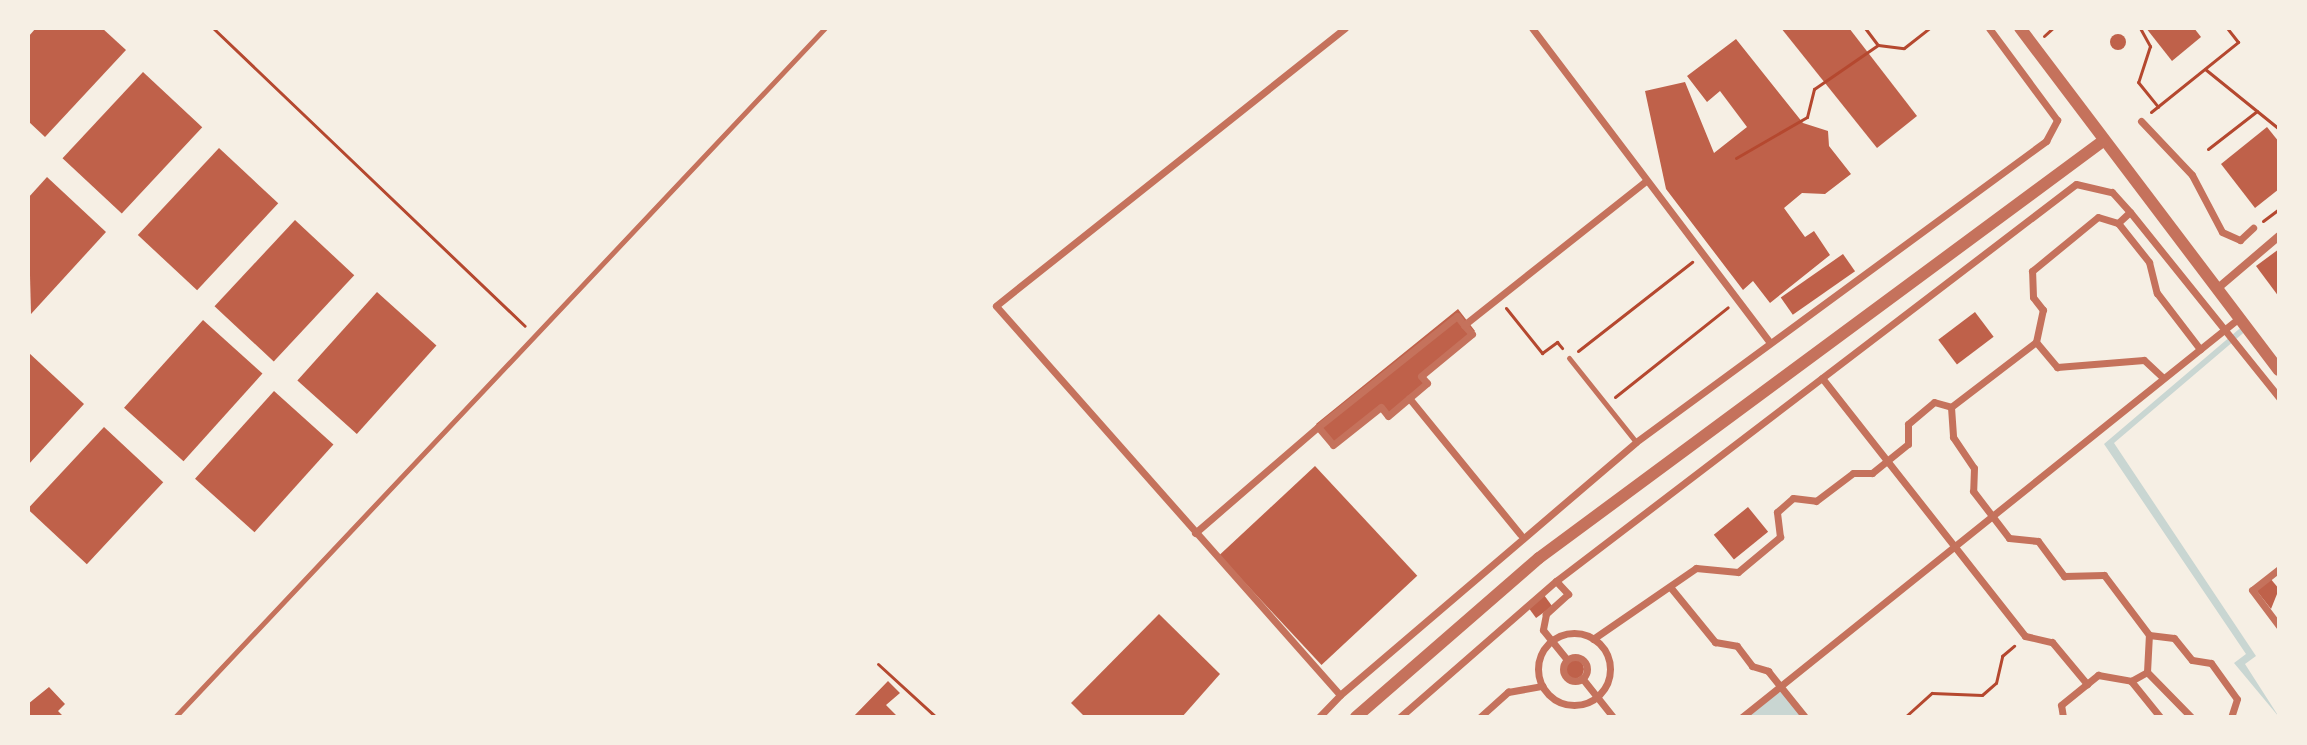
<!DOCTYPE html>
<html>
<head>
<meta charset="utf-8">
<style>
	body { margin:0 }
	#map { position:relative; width:2307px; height:745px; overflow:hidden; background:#f6efe4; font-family:"Exo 2",sans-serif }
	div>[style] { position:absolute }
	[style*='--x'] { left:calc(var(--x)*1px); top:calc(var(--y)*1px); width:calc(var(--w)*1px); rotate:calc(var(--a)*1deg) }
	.water>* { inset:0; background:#c9d6d2 }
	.building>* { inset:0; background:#bf614a; transform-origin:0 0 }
	.round { border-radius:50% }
	.path>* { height:3px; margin:-1.5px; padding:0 1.5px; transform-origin:1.5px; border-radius:1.5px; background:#b5482f }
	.service>* { height:5px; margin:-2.5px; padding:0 2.5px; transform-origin:2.5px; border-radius:2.5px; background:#c5725c }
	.pedestrian>* { height:7px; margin:-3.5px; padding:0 3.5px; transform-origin:3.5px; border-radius:3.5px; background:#c5725c }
	.pedestrian>.ring { margin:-3.5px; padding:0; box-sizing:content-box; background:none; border:7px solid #c5725c; border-radius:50% }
	.minor>* { height:8px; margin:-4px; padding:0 4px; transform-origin:4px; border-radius:4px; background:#c5725c }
	.tertiary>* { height:12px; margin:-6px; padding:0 6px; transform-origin:6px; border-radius:6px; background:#c5725c }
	span { translate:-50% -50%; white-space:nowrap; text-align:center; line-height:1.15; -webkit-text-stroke:6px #f6efe4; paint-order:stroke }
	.frame { position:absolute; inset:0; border:30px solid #f6efe4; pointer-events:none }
</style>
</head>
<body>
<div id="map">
	<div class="water">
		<div style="clip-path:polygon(2245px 324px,2248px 329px,2114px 443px,2256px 656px,2245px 664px,2279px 717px,2234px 663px,2246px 654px,2104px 444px)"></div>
		<div style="clip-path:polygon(1780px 686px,1807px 717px,1742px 717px)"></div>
	</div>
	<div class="building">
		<div style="clip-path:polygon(36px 28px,102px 28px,126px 50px,45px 137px,28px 121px,28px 37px)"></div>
		<div style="clip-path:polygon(1781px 28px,1849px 28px,1917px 116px,1877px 148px)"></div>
		<div style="clip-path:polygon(2146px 28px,2194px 28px,2201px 37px,2172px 61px)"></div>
		<div class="round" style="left:2110px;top:34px;width:16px;height:16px"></div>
		<div style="clip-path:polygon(1736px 39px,1803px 123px,1828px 131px,1829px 146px,1851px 174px,1825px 194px,1802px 193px,1784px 208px,1805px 237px,1814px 231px,1830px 255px,1770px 303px,1753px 281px,1743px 290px,1666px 189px,1645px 91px,1685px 82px,1714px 153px,1747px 127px,1720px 91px,1707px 102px,1687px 76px)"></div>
		<div style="left:143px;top:72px;width:81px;height:118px;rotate:43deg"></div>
		<div style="clip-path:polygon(2267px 127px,2279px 142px,2279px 189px,2255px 208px,2221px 164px)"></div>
		<div style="left:219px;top:148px;width:81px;height:119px;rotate:43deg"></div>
		<div style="clip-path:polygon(47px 177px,106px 232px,31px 314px,28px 198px)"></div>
		<div style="left:295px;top:220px;width:81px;height:118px;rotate:43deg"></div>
		<div style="clip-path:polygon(2279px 249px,2279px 297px,2256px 266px)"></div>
		<div style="left:1843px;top:254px;width:21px;height:76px;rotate:55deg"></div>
		<div style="left:377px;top:292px;width:80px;height:119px;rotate:42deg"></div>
		<div style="clip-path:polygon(1458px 309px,1475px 331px,1421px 376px,1427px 383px,1388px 416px,1381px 407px,1333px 445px,1316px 424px)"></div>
		<div style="left:1975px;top:312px;width:31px;height:46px;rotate:53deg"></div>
		<div style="left:203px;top:320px;width:80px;height:118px;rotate:42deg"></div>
		<div style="clip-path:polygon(28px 352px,84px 404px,28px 465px)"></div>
		<div style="left:274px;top:391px;width:80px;height:118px;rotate:42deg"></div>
		<div style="left:104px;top:427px;width:81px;height:112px;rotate:43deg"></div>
		<div style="left:1315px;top:466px;width:150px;height:131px;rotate:47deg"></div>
		<div style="left:1748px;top:507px;width:32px;height:44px;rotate:51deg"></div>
		<div style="clip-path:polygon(2270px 578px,2279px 589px,2271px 609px,2256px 590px)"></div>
		<div style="left:1544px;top:595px;width:14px;height:20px;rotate:54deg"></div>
		<div style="clip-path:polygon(1159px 614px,1220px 674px,1182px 717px,1085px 717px,1071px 703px)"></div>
		<div class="round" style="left:1564px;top:659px;width:20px;height:20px"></div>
		<div style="clip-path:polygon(888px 681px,900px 693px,886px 705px,898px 717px,853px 717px)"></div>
		<div style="clip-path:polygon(49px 687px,65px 704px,58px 711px,64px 717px,28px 717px,28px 704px)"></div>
	</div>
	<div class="path">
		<div style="--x:213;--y:28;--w:431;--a:43.7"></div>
		<div style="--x:1865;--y:28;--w:20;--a:53"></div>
		<div style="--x:2140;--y:28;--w:21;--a:61"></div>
		<div style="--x:2150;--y:46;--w:38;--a:108"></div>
		<div style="--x:2138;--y:82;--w:32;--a:51"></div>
		<div style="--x:2044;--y:36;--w:12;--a:-42"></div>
		<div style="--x:2205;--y:69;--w:95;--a:39"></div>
		<div style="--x:2151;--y:112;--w:112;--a:-38.8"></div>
		<div style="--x:2238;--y:42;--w:18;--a:-128"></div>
		<div style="--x:2208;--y:149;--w:62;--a:-37.8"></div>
		<div style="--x:1736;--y:158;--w:82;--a:-30"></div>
		<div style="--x:1807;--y:117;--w:29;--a:-76"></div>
		<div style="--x:1814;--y:89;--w:78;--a:-34.5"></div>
		<div style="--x:1878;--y:45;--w:26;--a:7"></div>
		<div style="--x:1904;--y:48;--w:33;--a:-38"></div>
		<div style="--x:2263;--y:221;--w:20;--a:-37"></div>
		<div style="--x:1506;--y:308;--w:58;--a:51.3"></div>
		<div style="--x:1542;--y:353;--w:19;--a:-36"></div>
		<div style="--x:1557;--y:342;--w:8;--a:50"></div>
		<div style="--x:1578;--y:351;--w:145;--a:-38"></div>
		<div style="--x:1615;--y:397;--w:144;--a:-38.5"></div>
		<div style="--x:878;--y:664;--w:79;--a:42.4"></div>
		<div style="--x:1905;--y:717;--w:36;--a:-42"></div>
		<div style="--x:1932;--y:693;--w:50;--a:2.3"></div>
		<div style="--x:1982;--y:695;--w:18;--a:-41"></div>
		<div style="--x:1996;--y:683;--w:28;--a:-77"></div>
		<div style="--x:2002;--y:656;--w:16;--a:-40"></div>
	</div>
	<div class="service">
		<div style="--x:1569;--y:358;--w:107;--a:51.4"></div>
		<div style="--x:175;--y:717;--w:947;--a:-46.67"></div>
	</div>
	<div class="pedestrian">
		<div style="--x:1345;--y:28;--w:446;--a:141.5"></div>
		<div style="--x:996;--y:306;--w:519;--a:48.51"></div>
		<div style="--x:1340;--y:695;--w:389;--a:-40.5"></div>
		<div style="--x:1636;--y:442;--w:509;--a:-36.28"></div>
		<div style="--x:2046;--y:141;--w:24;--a:-62"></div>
		<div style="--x:2057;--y:120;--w:114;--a:-126.5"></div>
		<div style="--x:1532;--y:28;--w:393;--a:52.9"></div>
		<div style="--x:2141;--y:121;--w:74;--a:46.6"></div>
		<div style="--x:2192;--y:175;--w:64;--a:62.2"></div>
		<div style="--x:2222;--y:232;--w:20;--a:24"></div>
		<div style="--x:2240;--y:240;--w:18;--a:-43"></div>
		<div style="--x:2118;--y:223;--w:16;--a:-43"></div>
		<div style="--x:2130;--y:212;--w:238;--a:51.2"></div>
		<div style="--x:2036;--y:342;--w:33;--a:50"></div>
		<div style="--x:2057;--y:367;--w:87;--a:-4.6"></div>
		<div style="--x:2144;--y:360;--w:26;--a:43"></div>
		<div style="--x:1822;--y:378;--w:328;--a:51.8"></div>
		<div style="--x:2025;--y:636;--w:28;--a:13"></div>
		<div style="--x:2052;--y:642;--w:55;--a:50.2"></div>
		<div style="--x:1409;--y:398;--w:176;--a:50.8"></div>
		<div style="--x:1951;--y:407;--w:30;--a:86"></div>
		<div style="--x:1953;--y:437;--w:37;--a:56"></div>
		<div style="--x:1974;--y:468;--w:23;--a:92"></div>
		<div style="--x:1973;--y:491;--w:59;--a:52.5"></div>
		<div style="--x:2009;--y:538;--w:29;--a:6"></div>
		<div style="--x:2038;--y:541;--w:44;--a:53.4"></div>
		<div style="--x:2064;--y:576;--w:40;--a:-1.4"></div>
		<div style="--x:2104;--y:575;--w:75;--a:53.1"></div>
		<div style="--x:2149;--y:635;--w:25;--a:7"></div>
		<div style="--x:2174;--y:638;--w:28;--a:51"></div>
		<div style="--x:2192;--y:660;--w:19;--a:9"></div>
		<div style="--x:2211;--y:663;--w:44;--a:54.2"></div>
		<div style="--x:2237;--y:699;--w:19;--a:108"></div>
		<div style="--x:1318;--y:427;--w:178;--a:-38.6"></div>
		<div style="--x:1457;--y:316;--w:11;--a:52"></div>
		<div style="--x:1195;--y:533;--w:162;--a:-40.8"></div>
		<div style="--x:1318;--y:427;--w:23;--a:50"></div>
		<div style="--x:1333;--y:445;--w:61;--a:-38.4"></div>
		<div style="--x:1381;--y:407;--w:11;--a:52"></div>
		<div style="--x:1388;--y:416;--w:51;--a:-40.2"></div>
		<div style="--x:1427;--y:383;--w:9;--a:-131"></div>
		<div style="--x:1421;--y:376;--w:66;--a:-39.5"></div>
		<div style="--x:1472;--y:334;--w:12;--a:-132"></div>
		<div style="--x:1464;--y:325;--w:232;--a:-38.4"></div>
		<div style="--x:2279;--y:569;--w:34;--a:142"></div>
		<div style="--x:2252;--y:590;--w:45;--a:53.1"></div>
		<div style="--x:1556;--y:581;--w:18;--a:47"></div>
		<div style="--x:1568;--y:594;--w:30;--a:138"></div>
		<div style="--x:1546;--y:614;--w:16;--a:101"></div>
		<div style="--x:1543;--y:630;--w:38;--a:51"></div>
		<div style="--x:1671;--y:588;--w:70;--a:50.8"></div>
		<div style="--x:1715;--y:642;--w:22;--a:10"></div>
		<div style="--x:1737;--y:646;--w:25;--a:53"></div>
		<div style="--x:1752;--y:666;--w:17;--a:17"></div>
		<div style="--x:1768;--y:671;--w:59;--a:51.2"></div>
		<div class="ring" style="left:1538px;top:633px;width:65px;height:65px"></div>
		<div style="--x:1593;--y:639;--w:125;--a:-34.6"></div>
		<div style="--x:1696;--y:568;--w:42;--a:5.4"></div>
		<div style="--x:1738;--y:572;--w:55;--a:-39.8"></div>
		<div style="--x:1780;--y:537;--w:25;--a:-97"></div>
		<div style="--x:1777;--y:512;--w:21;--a:-41"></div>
		<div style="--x:1793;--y:498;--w:23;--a:7"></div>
		<div style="--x:1816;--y:501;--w:46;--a:-37.1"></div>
		<div style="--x:1853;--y:473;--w:19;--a:0"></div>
		<div style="--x:1872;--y:473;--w:46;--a:-38.9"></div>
		<div style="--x:1908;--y:444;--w:20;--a:-90"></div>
		<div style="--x:1908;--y:424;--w:34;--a:-40"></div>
		<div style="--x:1934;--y:402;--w:18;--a:16"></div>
		<div style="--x:1951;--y:407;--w:107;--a:-37.4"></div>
		<div style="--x:2036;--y:342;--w:33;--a:-78"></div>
		<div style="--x:2043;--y:310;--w:16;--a:-128"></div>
		<div style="--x:2033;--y:297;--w:26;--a:-92"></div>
		<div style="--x:2032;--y:271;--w:85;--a:-39.3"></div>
		<div style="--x:2098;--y:217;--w:21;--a:17"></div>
		<div style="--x:2118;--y:223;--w:50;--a:51.5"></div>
		<div style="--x:2149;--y:262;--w:32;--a:76"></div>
		<div style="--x:2157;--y:293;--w:71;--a:52.5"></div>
		<div class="ring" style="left:1563px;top:657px;width:17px;height:17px"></div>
		<div style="--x:2147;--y:672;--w:37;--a:-87"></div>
		<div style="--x:1582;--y:678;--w:50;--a:51.5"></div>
		<div style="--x:2131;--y:681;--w:18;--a:-29"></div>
		<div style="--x:2147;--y:672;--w:63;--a:45.6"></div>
		<div style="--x:1319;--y:717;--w:30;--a:-46"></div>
		<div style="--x:1400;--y:717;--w:207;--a:-41.1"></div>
		<div style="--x:1556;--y:581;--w:654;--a:-37.36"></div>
		<div style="--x:2076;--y:184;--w:37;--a:13"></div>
		<div style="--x:2112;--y:192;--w:27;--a:48"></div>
		<div style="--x:1480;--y:717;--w:38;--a:-42"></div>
		<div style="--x:1508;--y:692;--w:35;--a:-10"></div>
		<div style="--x:1742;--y:717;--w:637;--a:-38.76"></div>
		<div style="--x:2063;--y:717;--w:12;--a:-99"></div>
		<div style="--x:2061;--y:705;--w:48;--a:-39"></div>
		<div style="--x:2098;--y:675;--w:34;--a:10"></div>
		<div style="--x:2131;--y:681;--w:46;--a:51.1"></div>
	</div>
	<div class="minor">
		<div style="--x:2218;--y:288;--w:80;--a:-40.4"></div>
	</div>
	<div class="tertiary">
		<div style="--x:2020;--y:28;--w:429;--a:52.9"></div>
		<div style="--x:1356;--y:717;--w:242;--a:-41"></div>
		<div style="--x:1539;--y:558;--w:701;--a:-36.48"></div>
	</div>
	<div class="frame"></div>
</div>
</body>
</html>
